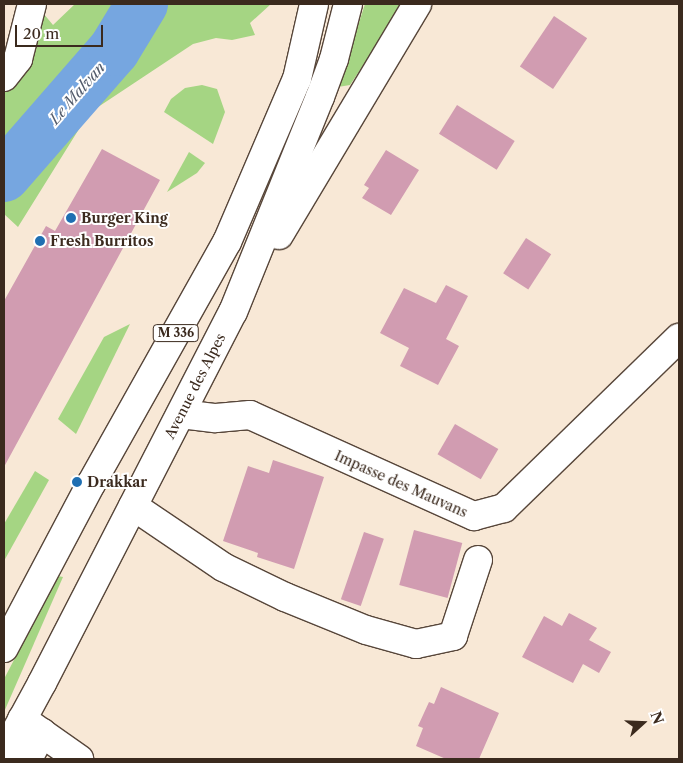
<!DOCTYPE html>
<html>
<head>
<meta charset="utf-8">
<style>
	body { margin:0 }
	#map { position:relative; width:683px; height:763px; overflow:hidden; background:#f8e8d6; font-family:"Libre Caslon Text",serif }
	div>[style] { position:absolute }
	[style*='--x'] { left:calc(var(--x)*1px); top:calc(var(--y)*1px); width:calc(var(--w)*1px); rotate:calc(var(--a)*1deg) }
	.green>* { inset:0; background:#a5d583 }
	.river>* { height:52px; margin:-26px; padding:0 26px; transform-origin:26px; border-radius:26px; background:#76a6e0 }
	.building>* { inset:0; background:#d19cb1; transform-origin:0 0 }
	.roads { filter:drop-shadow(1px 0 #57463a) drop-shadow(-1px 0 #57463a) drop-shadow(0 1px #57463a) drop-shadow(0 -1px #57463a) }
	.minor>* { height:28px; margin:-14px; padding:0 14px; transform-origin:14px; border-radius:14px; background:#fff }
	.major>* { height:28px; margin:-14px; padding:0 14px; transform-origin:14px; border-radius:14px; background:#fff }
	.dots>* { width:14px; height:14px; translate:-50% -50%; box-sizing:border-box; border:2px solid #fff; border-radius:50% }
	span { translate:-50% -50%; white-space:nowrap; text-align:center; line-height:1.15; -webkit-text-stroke:4px #fff; paint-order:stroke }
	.shield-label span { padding:1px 4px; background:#fff; border:1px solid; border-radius:4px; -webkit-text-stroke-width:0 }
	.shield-label { font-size:12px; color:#3b2a1e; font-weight:700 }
	.poi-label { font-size:14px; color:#3b2a1e; font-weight:700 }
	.left { translate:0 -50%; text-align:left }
	.street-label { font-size:14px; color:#3b2a1e }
	.water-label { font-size:15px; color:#535c6c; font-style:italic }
	.frame { position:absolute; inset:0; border:5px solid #3b2a1e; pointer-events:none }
	.north { position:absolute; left:618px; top:698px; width:50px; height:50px; -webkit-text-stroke:4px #fff; paint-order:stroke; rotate:70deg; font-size:14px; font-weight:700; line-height:20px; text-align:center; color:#3b2a1e }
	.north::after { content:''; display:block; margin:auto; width:18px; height:22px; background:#3b2a1e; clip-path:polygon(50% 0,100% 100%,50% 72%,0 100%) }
	.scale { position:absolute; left:15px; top:25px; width:88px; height:22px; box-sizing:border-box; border:2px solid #3b2a1e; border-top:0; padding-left:6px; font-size:15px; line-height:18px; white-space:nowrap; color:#3b2a1e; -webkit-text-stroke:4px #fff; paint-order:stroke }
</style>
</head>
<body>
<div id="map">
	<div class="green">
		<div style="clip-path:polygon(75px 4px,271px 4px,250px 23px,255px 35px,232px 40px,216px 38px,193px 44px,89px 113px,18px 227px,4px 214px,4px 89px,43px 13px,53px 25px)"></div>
		<div style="clip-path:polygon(365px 4px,404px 4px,350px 85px,338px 87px)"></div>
		<div style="clip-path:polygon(202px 85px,217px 89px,225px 112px,213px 144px,164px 112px,171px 99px,185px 88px)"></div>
		<div style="clip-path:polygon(189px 152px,205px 163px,197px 173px,167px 192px)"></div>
		<div style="clip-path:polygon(130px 324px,76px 434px,58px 419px,104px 337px)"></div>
		<div style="clip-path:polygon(35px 471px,49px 480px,4px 561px,4px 524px)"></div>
		<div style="clip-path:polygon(58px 576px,63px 577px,4px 712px,4px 679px)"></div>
	</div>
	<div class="river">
		<div style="--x:4;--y:176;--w:167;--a:-48.9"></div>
		<div style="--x:114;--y:50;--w:54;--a:-58.7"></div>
	</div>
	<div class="building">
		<div style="left:554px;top:16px;width:40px;height:61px;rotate:34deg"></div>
		<div style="left:457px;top:105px;width:68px;height:34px;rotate:32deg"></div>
		<div style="clip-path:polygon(102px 149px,160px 180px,4px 467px,4px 301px,46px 226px,55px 231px)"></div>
		<div style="clip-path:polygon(386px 150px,419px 170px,391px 215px,362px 198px,369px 188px,364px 185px)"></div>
		<div style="left:526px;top:238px;width:30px;height:42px;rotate:33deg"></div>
		<div style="clip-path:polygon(446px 285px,468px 296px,446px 339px,459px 346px,438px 385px,400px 366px,409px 348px,380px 333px,404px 288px,436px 303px)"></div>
		<div style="left:455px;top:424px;width:50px;height:35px;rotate:30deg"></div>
		<div style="clip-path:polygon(273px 460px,324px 477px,294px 569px,257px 557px,258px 553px,223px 541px,248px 466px,269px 473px)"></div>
		<div style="left:414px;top:530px;width:50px;height:57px;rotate:15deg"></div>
		<div style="left:364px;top:532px;width:21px;height:71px;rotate:19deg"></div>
		<div style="clip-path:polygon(569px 613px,597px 628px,589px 640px,611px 652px,599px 673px,583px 664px,573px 683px,522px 657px,544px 616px,562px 626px)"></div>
		<div style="clip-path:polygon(441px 687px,499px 713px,479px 759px,446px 759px,416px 746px,423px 728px,418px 726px,429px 702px,434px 704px)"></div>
	</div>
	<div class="roads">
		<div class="minor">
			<div style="--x:4;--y:77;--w:23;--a:-52"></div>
			<div style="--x:18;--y:59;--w:57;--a:-75.7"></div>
			<div style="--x:181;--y:414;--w:35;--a:7"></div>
			<div style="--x:216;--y:418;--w:34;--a:-5"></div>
			<div style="--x:250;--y:415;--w:246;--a:24.3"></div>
			<div style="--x:474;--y:516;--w:31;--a:-15"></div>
			<div style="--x:504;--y:508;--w:244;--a:-44.2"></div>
			<div style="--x:133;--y:506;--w:109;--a:34.1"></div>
			<div style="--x:223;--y:567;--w:69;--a:25.8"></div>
			<div style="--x:285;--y:597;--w:87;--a:22.2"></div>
			<div style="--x:366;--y:630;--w:52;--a:15.6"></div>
			<div style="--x:416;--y:644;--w:38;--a:-12"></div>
			<div style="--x:453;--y:636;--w:80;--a:-71.8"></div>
			<div style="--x:22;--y:719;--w:70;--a:35.1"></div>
			<div style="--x:28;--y:759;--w:30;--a:-62"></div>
		</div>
		<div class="major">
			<div style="--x:279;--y:235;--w:269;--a:-59.1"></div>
			<div style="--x:4;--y:648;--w:186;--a:-62.1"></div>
			<div style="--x:91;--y:484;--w:278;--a:-60.7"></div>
			<div style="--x:227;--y:242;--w:177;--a:-66.8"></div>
			<div style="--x:297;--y:79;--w:77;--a:-77.2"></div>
			<div style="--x:4;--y:753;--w:80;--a:-61.5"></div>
			<div style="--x:42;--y:683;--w:417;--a:-62.8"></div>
			<div style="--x:233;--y:312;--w:232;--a:-68"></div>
			<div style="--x:320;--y:97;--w:40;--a:-69.8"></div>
			<div style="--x:334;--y:59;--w:57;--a:-75.7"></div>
		</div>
	</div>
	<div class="dots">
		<div style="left:71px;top:218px;background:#1f6fb2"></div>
		<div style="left:40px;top:241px;background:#1f6fb2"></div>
		<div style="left:77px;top:482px;background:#1f6fb2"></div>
	</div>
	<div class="shield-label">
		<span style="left:176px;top:333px">M 336</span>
	</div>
	<div class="poi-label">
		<span class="left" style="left:81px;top:218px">Burger King</span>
		<span class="left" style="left:50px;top:241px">Fresh Burritos</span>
		<span class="left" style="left:87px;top:482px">Drakkar</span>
	</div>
	<div class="street-label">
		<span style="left:195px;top:386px;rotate:-63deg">Avenue des Alpes</span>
		<span style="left:401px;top:484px;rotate:24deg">Impasse des Mauvans</span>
	</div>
	<div class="water-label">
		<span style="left:77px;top:93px;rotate:-49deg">Le Malvan</span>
	</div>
	<div class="frame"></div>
	<div class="north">N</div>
	<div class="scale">20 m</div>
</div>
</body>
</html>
